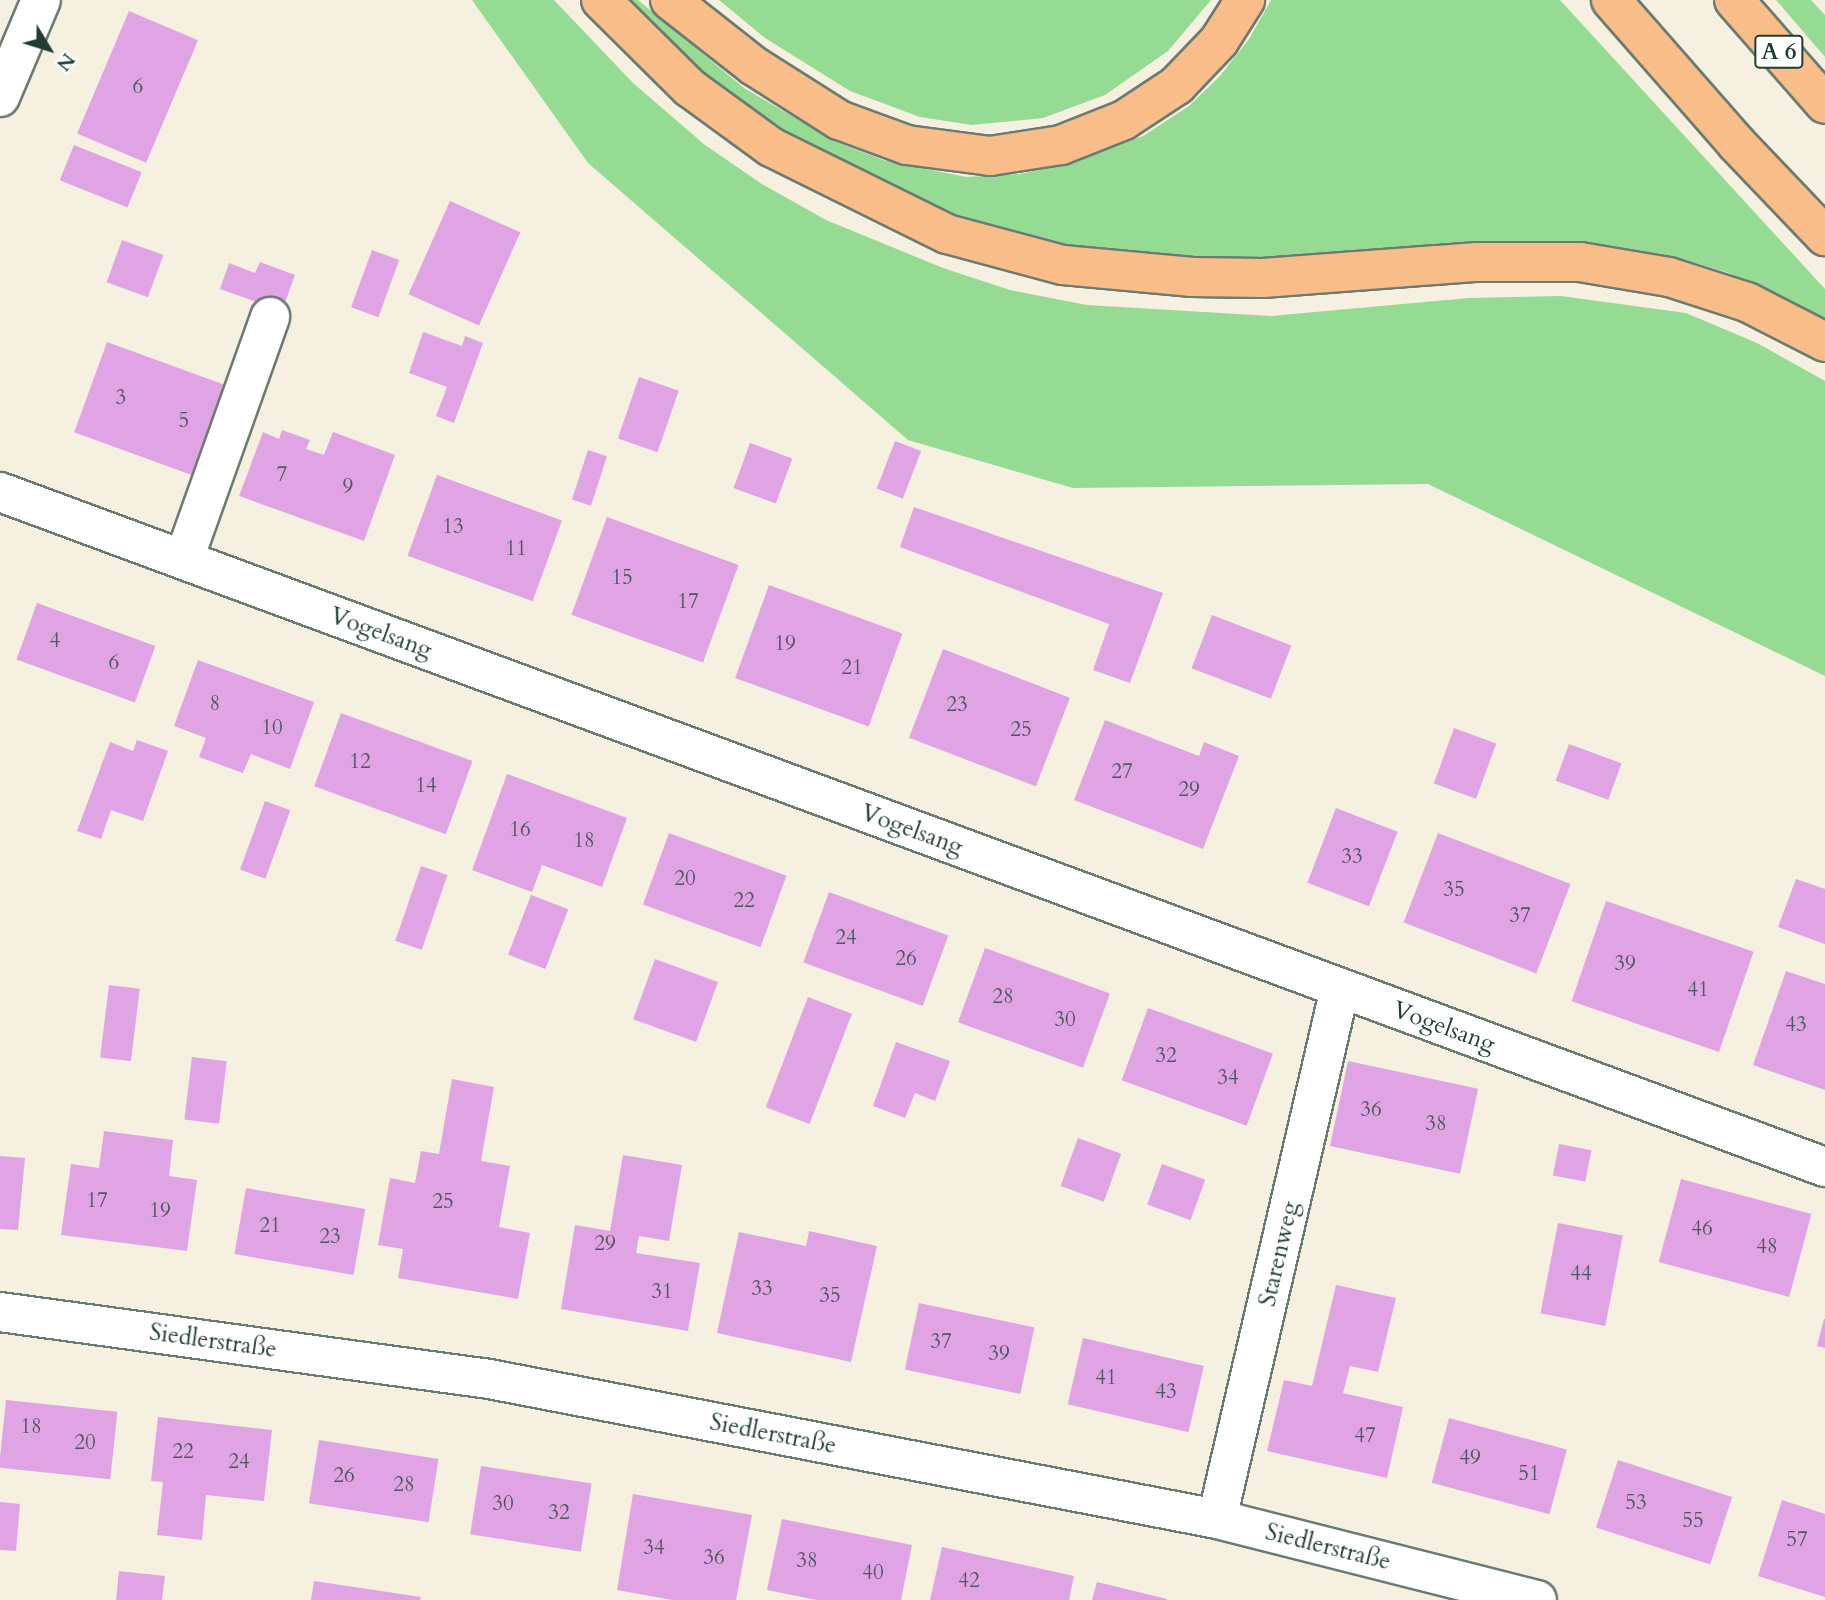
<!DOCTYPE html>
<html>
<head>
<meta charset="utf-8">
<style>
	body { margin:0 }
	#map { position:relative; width:1825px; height:1600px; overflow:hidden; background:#f6f0e1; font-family:Cardo,serif }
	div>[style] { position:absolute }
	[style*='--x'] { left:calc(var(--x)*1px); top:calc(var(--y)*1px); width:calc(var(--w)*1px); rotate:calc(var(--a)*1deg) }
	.green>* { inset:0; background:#95db94 }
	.building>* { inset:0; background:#e0a4e4; transform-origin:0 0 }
	.roads { filter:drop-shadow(2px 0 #6a7c71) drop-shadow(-2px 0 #6a7c71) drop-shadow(0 2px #6a7c71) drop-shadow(0 -2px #6a7c71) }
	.minor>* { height:38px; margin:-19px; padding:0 19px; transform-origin:19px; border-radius:19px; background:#fff }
	.highway>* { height:38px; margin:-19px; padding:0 19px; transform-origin:19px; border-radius:19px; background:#f9bd89 }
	span { translate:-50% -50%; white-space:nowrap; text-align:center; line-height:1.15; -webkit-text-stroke:5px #fff; paint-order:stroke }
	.number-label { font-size:21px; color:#4f5760 }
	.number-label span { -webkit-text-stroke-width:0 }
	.shield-label span { padding:2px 5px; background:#fff; border:2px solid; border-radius:5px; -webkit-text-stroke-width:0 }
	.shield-label { font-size:23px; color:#1f3d34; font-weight:700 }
	.street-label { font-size:24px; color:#1f3d34 }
	.north { position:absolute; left:14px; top:14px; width:70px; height:70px; -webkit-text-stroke:5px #fff; paint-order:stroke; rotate:128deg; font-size:19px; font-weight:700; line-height:28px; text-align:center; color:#1f3d34 }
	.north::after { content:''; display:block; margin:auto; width:24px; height:32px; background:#1f3d34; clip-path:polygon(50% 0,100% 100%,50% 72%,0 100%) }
</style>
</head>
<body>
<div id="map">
	<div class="green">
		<div style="clip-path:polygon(472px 0,554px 0,633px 83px,705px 145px,762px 184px,826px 220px,943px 268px,1010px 290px,1087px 305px,1271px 316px,1469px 298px,1561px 296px,1686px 313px,1757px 343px,1825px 381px,1825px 676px,1428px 484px,1073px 488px,908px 440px,588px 163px)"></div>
		<div style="clip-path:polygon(624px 0,638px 0,744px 88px,836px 142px,883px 160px,966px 177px,1019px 174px,1066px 165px,1143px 136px,1189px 106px,1220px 76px,1249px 39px,1271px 0,1560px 0,1825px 289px,1825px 318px,1729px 273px,1686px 260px,1613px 246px,1499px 242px,1257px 266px,1061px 245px,968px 219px,873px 182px,816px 150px,760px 115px,695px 65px)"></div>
		<div style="clip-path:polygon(719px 0,1211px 0,1168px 51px,1105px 95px,1043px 118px,972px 125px,920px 117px,850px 91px,765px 38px)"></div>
		<div style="clip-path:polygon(1776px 0,1811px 0,1825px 15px,1825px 57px)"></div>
	</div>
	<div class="building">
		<div style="left:129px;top:11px;width:75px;height:133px;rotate:23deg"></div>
		<div style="left:74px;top:145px;width:73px;height:38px;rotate:22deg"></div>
		<div style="left:450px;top:201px;width:77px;height:102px;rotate:24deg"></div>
		<div style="left:122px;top:240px;width:44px;height:45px;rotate:20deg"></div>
		<div style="left:372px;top:250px;width:29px;height:61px;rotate:20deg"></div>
		<div style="clip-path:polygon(260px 262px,295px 275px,282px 311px,220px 289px,229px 263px,255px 273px)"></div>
		<div style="clip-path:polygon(423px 332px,462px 346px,465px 336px,483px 343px,454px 423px,436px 416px,447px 387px,409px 373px)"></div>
		<div style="left:107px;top:342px;width:133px;height:96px;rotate:20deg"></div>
		<div style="left:639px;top:377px;width:42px;height:65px;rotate:19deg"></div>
		<div style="clip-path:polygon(282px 430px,310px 440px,306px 449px,324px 455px,333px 432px,395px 455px,364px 541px,239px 496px,263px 432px,279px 439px)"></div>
		<div style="left:895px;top:441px;width:28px;height:51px;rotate:21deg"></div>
		<div style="left:750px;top:443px;width:45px;height:48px;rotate:20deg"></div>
		<div style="left:588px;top:450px;width:20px;height:52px;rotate:18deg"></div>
		<div style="left:437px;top:475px;width:133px;height:86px;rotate:20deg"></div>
		<div style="clip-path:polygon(914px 507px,1163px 593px,1130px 683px,1093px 670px,1109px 624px,900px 547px)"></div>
		<div style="left:607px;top:517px;width:140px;height:104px;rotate:20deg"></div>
		<div style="left:769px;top:585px;width:142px;height:99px;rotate:20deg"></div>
		<div style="left:37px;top:603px;width:126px;height:60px;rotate:20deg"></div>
		<div style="left:1212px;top:615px;width:85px;height:57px;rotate:21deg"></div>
		<div style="left:943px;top:649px;width:136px;height:95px;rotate:21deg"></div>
		<div style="clip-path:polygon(198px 660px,314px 702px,290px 769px,251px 754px,243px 773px,199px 757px,206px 738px,174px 726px)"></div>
		<div style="left:341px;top:713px;width:140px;height:78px;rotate:20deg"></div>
		<div style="clip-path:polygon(1105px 720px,1199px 756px,1204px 742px,1239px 756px,1203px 849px,1074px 800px)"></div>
		<div style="left:1454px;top:728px;width:45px;height:59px;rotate:20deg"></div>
		<div style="clip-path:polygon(137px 740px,168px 751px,143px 821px,111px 810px,101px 839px,77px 831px,110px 742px,133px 751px)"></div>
		<div style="left:1569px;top:744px;width:56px;height:39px;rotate:20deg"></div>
		<div style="clip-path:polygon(507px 774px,627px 818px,602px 887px,542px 865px,532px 892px,472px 870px)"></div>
		<div style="left:265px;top:801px;width:27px;height:73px;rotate:20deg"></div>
		<div style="left:1336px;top:808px;width:66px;height:80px;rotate:21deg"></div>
		<div style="left:669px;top:833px;width:125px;height:76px;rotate:20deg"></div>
		<div style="left:1438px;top:833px;width:142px;height:96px;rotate:21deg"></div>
		<div style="left:421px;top:866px;width:28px;height:79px;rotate:19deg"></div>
		<div style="clip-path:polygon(1796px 879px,1825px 889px,1825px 944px,1778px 927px)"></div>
		<div style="left:829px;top:892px;width:127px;height:75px;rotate:20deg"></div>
		<div style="left:531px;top:895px;width:40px;height:64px;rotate:21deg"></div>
		<div style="left:1606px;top:901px;width:156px;height:106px;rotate:19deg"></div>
		<div style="left:985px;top:948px;width:133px;height:79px;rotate:20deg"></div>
		<div style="left:655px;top:959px;width:67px;height:64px;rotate:20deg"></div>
		<div style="clip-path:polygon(1786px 971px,1825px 984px,1825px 1090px,1753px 1065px)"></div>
		<div style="left:109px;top:985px;width:31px;height:73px;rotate:7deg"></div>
		<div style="left:808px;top:997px;width:47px;height:118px;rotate:21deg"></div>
		<div style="left:1148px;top:1008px;width:133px;height:77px;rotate:20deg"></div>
		<div style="clip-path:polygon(896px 1042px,950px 1061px,935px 1101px,915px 1093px,905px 1118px,873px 1106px)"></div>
		<div style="left:192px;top:1057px;width:35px;height:63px;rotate:7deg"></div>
		<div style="left:1348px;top:1061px;width:133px;height:87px;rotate:12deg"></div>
		<div style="clip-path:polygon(452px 1079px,494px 1087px,481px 1161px,510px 1166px,499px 1227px,530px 1233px,518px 1299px,398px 1278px,403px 1249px,378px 1245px,390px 1178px,415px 1183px,421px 1151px,439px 1154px)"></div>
		<div style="clip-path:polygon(104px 1131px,173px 1140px,169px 1176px,197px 1180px,187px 1251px,61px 1235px,71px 1164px,99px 1168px)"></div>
		<div style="left:1078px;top:1138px;width:46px;height:51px;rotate:20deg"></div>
		<div style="left:1559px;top:1144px;width:33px;height:32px;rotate:11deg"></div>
		<div style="clip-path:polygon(623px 1155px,682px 1165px,669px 1241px,639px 1236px,636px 1253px,700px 1263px,688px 1331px,561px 1309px,575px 1225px,610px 1231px)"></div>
		<div style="clip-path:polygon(0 1156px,25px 1158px,18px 1230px,0 1229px)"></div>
		<div style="left:1162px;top:1164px;width:46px;height:43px;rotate:20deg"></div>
		<div style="left:1681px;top:1179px;width:135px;height:86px;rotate:15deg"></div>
		<div style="left:246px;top:1188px;width:121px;height:67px;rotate:10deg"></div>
		<div style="left:1558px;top:1223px;width:66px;height:92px;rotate:11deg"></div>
		<div style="clip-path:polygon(809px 1231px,877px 1246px,851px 1362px,717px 1333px,739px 1232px,806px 1246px)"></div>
		<div style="clip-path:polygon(1336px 1285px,1396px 1298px,1378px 1372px,1350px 1366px,1343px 1393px,1403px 1407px,1387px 1478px,1267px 1451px,1284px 1380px,1312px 1386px)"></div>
		<div style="left:919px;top:1303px;width:118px;height:68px;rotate:12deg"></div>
		<div style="clip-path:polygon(1824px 1319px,1825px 1319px,1825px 1348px,1817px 1346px)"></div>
		<div style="left:1083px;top:1338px;width:124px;height:68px;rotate:13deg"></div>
		<div style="left:6px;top:1400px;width:112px;height:68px;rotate:6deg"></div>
		<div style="clip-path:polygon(158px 1417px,272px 1430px,264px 1501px,206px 1495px,202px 1540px,157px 1535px,163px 1482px,151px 1481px)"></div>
		<div style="left:1449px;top:1418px;width:122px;height:67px;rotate:15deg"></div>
		<div style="left:319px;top:1440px;width:121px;height:64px;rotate:9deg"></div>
		<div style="left:1618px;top:1460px;width:120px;height:71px;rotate:18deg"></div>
		<div style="left:481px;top:1466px;width:112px;height:69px;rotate:9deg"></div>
		<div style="clip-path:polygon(633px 1494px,752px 1515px,736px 1600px,672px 1600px,617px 1590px)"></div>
		<div style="clip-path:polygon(1782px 1500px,1825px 1514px,1825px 1597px,1758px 1576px)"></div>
		<div style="clip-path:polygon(0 1502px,20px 1504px,16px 1551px,0 1550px)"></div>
		<div style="clip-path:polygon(782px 1519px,912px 1545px,901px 1600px,817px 1600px,767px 1590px)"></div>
		<div style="clip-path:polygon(942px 1547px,1074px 1576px,1069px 1600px,930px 1600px)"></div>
		<div style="clip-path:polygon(119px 1571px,165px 1576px,162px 1600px,116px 1600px)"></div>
		<div style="clip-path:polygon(314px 1581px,421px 1597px,420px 1600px,311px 1600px)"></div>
		<div style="clip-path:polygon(1097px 1582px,1167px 1599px,1167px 1600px,1092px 1600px)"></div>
	</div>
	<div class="roads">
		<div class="minor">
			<div style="--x:0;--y:97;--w:105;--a:-67.1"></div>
			<div style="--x:0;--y:492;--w:1946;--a:20.3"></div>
			<div style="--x:184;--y:559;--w:257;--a:-70.4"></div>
			<div style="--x:0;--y:1312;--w:488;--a:7.8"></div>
			<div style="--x:484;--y:1378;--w:746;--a:10.89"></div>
			<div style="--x:1217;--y:1519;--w:330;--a:14.2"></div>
			<div style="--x:1217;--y:1519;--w:545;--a:-76.96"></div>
		</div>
		<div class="highway">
			<div style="--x:601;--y:0;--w:125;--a:44.7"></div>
			<div style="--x:690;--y:88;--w:100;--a:36.1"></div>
			<div style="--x:771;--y:147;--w:196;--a:26.3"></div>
			<div style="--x:947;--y:234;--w:120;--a:15"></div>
			<div style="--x:1063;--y:265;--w:130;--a:5.3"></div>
			<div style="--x:1192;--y:277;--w:71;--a:0.8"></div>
			<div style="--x:1263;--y:278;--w:215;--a:-4.3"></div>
			<div style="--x:1477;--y:262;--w:103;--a:0"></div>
			<div style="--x:1580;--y:262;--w:90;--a:9.6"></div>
			<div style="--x:1669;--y:277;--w:82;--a:17.8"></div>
			<div style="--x:1747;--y:302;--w:88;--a:27.1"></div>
			<div style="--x:670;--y:0;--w:107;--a:38.2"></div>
			<div style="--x:754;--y:66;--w:101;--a:32.4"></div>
			<div style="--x:839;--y:120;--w:72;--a:20.2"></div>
			<div style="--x:907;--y:145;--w:84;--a:7.5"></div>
			<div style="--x:990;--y:156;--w:72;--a:-8.8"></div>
			<div style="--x:1061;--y:145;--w:68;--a:-21.6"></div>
			<div style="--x:1124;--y:120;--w:64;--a:-33.4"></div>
			<div style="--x:1177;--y:85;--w:61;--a:-46.3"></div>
			<div style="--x:1219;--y:41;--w:49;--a:-57.6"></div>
			<div style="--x:1611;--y:0;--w:190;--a:48.8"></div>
			<div style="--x:1736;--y:143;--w:129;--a:46.3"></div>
			<div style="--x:1734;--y:0;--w:138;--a:48.8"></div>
		</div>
	</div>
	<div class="number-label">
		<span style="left:138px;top:87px">6</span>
		<span style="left:121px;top:398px">3</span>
		<span style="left:184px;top:421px">5</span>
		<span style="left:282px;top:475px">7</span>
		<span style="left:348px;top:487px">9</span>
		<span style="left:453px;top:527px">13</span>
		<span style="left:516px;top:549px">11</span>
		<span style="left:622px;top:578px">15</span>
		<span style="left:688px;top:602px">17</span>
		<span style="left:55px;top:641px">4</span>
		<span style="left:785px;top:644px">19</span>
		<span style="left:114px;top:663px">6</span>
		<span style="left:852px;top:668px">21</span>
		<span style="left:215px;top:704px">8</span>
		<span style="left:957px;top:705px">23</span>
		<span style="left:272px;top:728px">10</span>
		<span style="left:1021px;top:730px">25</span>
		<span style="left:360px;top:762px">12</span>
		<span style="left:1122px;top:772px">27</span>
		<span style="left:426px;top:786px">14</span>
		<span style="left:1189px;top:790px">29</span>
		<span style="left:520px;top:830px">16</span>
		<span style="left:584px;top:841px">18</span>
		<span style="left:1352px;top:857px">33</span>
		<span style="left:685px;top:879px">20</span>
		<span style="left:1454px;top:890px">35</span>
		<span style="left:744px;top:901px">22</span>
		<span style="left:1520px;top:916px">37</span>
		<span style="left:846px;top:938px">24</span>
		<span style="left:906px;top:959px">26</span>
		<span style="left:1625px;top:964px">39</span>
		<span style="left:1698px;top:990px">41</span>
		<span style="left:1003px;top:997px">28</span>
		<span style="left:1065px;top:1020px">30</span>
		<span style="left:1796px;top:1025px">43</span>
		<span style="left:1166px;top:1056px">32</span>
		<span style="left:1228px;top:1078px">34</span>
		<span style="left:1371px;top:1110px">36</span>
		<span style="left:1436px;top:1124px">38</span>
		<span style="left:97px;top:1201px">17</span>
		<span style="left:443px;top:1202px">25</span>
		<span style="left:160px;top:1211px">19</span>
		<span style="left:270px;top:1226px">21</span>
		<span style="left:1702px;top:1229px">46</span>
		<span style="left:330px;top:1237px">23</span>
		<span style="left:605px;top:1244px">29</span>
		<span style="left:1767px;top:1247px">48</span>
		<span style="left:1581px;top:1274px">44</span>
		<span style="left:762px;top:1289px">33</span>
		<span style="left:662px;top:1292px">31</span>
		<span style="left:830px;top:1296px">35</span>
		<span style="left:941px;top:1342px">37</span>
		<span style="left:999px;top:1354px">39</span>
		<span style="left:1106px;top:1378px">41</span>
		<span style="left:1166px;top:1392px">43</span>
		<span style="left:31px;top:1427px">18</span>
		<span style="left:1365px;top:1436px">47</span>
		<span style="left:85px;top:1443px">20</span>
		<span style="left:183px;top:1452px">22</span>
		<span style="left:1470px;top:1458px">49</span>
		<span style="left:239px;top:1462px">24</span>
		<span style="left:1529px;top:1474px">51</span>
		<span style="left:344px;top:1476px">26</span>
		<span style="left:404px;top:1485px">28</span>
		<span style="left:1636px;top:1503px">53</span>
		<span style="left:503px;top:1504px">30</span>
		<span style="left:559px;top:1513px">32</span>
		<span style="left:1693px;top:1521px">55</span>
		<span style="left:1797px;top:1540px">57</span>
		<span style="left:654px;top:1548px">34</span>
		<span style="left:714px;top:1558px">36</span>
		<span style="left:807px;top:1561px">38</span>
		<span style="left:873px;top:1573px">40</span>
		<span style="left:969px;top:1581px">42</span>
	</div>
	<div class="shield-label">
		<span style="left:1779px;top:52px">A 6</span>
	</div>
	<div class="street-label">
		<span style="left:381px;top:633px;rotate:20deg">Vogelsang</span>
		<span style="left:912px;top:830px;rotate:20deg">Vogelsang</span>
		<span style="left:1444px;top:1027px;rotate:20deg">Vogelsang</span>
		<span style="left:1279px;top:1254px;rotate:-77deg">Starenweg</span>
		<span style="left:213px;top:1341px;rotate:8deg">Siedlerstraße</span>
		<span style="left:773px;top:1434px;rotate:11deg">Siedlerstraße</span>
		<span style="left:1328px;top:1547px;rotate:14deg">Siedlerstraße</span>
	</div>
	<div class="north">N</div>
</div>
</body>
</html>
